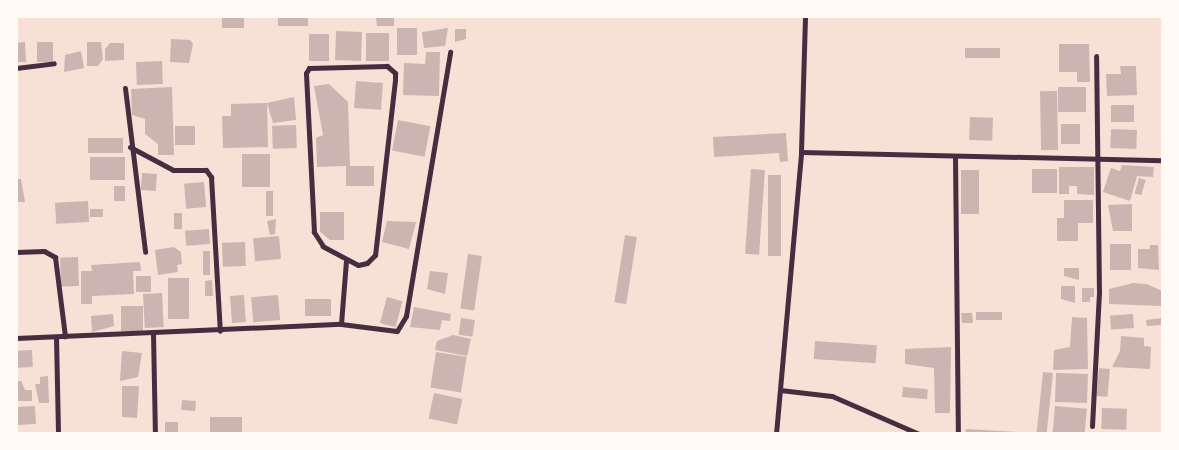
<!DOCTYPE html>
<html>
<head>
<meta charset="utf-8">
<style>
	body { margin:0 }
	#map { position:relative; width:1179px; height:450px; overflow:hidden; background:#f7e1d7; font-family:"Fira Sans",sans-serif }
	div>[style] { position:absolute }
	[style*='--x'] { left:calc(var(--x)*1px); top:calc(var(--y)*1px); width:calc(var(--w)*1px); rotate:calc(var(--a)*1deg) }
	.building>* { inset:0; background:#ccb4b1; transform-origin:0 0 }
	.minor>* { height:5px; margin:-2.5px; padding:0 2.5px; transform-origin:2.5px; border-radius:2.5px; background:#4a2c40 }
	span { translate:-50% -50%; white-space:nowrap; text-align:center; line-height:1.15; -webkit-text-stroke:6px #fffaf5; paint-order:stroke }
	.frame { position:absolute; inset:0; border:18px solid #fffaf5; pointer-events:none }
</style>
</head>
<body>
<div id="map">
	<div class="building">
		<div style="left:222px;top:16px;width:22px;height:12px"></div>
		<div style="left:278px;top:16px;width:30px;height:10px"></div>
		<div style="clip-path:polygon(394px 16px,394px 26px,377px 26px,376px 17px)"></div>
		<div style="left:417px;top:28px;width:27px;height:20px;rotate:90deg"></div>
		<div style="clip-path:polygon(448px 28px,445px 46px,424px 48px,422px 32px)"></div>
		<div style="clip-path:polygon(455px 29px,466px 29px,466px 39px,455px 42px)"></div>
		<div style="left:336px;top:31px;width:26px;height:29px;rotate:2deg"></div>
		<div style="left:366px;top:33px;width:23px;height:28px"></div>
		<div style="left:309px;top:34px;width:20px;height:27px"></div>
		<div style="clip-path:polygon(171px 39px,190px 40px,193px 44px,189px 63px,170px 62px)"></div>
		<div style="clip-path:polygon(25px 42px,26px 62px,16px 62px,16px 43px)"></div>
		<div style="left:37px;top:42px;width:16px;height:20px"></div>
		<div style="clip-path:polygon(87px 42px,101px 42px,103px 59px,98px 66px,87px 66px)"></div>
		<div style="clip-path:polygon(110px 43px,124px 43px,124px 60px,105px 61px,105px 49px)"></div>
		<div style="clip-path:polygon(1059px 44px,1089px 44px,1090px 82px,1077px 82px,1077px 72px,1059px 72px)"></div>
		<div style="left:965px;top:48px;width:35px;height:10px"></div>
		<div style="clip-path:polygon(81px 51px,84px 68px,64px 72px,65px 55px)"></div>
		<div style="clip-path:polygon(426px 52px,440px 52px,439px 96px,403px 95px,404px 63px,425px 64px)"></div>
		<div style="left:162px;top:61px;width:23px;height:26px;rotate:88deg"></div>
		<div style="clip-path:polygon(1120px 66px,1136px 66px,1137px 95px,1107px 96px,1106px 74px,1121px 74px)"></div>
		<div style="left:356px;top:81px;width:27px;height:27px;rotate:4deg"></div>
		<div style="clip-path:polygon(329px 84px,348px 102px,350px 166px,374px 166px,374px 186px,346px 186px,346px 166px,317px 167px,316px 138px,323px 135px,314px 86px)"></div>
		<div style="clip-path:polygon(172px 87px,174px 155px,158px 155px,158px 144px,145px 134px,145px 119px,132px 115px,131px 89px)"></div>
		<div style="left:1058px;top:87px;width:28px;height:25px"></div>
		<div style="left:1057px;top:91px;width:59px;height:17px;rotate:89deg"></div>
		<div style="clip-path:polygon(294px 97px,296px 120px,273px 123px,267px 103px)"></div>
		<div style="clip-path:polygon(267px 103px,268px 147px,223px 148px,222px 116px,231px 116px,231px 104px)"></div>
		<div style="left:1134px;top:105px;width:17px;height:23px;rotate:90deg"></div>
		<div style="left:970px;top:117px;width:23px;height:23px;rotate:2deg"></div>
		<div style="left:398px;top:120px;width:33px;height:31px;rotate:11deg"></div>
		<div style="left:1061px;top:124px;width:19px;height:20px"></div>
		<div style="left:296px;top:125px;width:23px;height:24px;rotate:88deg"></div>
		<div style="left:175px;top:126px;width:20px;height:19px"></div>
		<div style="left:1111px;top:129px;width:26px;height:19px;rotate:2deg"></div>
		<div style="clip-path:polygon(786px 133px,788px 161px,780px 162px,779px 153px,714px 157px,713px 137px)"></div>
		<div style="left:123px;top:138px;width:15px;height:35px;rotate:90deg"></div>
		<div style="left:242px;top:154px;width:28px;height:33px"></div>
		<div style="left:125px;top:157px;width:23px;height:35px;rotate:90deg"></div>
		<div style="clip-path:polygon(1122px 165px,1154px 167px,1153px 177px,1137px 176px,1130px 201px,1103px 192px,1111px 168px,1120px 171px)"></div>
		<div style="clip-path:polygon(1059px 167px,1094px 167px,1094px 195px,1077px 194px,1077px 186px,1069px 186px,1069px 194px,1059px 194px)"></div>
		<div style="left:751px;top:169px;width:14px;height:85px;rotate:4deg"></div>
		<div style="left:1032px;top:169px;width:25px;height:24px"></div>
		<div style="left:961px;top:170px;width:18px;height:44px"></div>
		<div style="left:142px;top:173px;width:15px;height:17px;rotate:4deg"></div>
		<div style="left:768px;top:175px;width:13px;height:81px"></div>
		<div style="left:1139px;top:178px;width:7px;height:16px;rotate:16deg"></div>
		<div style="clip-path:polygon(16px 179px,21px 179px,25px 202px,16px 202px)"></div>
		<div style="left:204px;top:182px;width:25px;height:20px;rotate:85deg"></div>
		<div style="left:114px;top:186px;width:11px;height:15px"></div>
		<div style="left:266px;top:191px;width:7px;height:25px"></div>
		<div style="clip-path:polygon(1064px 200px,1093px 200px,1093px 223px,1078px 223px,1078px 241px,1057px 241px,1057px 218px,1064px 218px)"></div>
		<div style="left:88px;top:201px;width:21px;height:33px;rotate:87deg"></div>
		<div style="clip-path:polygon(1132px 204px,1132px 231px,1113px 231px,1108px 205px)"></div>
		<div style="left:90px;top:209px;width:13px;height:8px"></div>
		<div style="clip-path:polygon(320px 212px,344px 212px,344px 240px,330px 240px,320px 232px)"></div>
		<div style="left:174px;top:213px;width:8px;height:16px"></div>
		<div style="clip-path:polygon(276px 219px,275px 234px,270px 235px,267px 221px)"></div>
		<div style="clip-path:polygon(387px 221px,416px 222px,409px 249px,382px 242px)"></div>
		<div style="left:209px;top:229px;width:15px;height:24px;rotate:86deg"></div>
		<div style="left:625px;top:235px;width:12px;height:68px;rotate:9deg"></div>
		<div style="left:279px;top:236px;width:23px;height:26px;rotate:85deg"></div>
		<div style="left:245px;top:242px;width:24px;height:23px;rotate:88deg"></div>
		<div style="left:1110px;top:244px;width:21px;height:26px"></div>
		<div style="clip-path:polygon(1150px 245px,1158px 245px,1159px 270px,1138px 268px,1138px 249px,1150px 249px)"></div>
		<div style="clip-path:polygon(174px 247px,181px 252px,182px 264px,177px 265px,178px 272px,158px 275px,155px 250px)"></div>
		<div style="left:203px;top:251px;width:7px;height:24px"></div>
		<div style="left:468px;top:254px;width:14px;height:55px;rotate:8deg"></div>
		<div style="left:78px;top:257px;width:29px;height:18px;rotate:88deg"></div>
		<div style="clip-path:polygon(140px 262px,141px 271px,133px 271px,134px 294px,92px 296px,92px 304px,81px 304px,81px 271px,92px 271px,91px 265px)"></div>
		<div style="clip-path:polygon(1064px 268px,1079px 268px,1079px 280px,1064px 276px)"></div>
		<div style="clip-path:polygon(430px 271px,448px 273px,445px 294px,427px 289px)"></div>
		<div style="left:136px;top:276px;width:15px;height:16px"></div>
		<div style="left:168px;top:278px;width:21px;height:41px"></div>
		<div style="clip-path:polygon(212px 280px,213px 296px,205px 296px,205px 281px)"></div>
		<div style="clip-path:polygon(1133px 283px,1147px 284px,1162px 291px,1162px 306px,1109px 304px,1109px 289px)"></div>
		<div style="clip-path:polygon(1061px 286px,1075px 286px,1075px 303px,1061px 299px)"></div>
		<div style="clip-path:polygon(1082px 288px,1094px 288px,1094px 297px,1090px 297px,1090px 302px,1082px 302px)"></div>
		<div style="left:162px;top:293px;width:34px;height:19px;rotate:87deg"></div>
		<div style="left:244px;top:295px;width:27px;height:14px;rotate:86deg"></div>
		<div style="left:278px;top:295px;width:25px;height:27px;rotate:85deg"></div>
		<div style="left:387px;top:297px;width:16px;height:27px;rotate:15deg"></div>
		<div style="left:305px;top:299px;width:26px;height:17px"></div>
		<div style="left:121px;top:306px;width:22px;height:25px"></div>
		<div style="clip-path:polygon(414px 307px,451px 314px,450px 321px,442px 320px,440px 330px,410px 327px)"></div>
		<div style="left:976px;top:312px;width:26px;height:8px"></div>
		<div style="clip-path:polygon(961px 313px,972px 313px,973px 323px,962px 323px)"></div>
		<div style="clip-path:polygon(113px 314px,114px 326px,92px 332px,91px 316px)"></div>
		<div style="left:1133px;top:314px;width:14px;height:23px;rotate:86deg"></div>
		<div style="clip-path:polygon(1072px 317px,1087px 318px,1088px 369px,1053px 370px,1054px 350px,1070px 347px)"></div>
		<div style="left:461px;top:318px;width:14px;height:17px;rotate:8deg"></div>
		<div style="clip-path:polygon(1162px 318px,1162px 325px,1147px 326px,1146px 320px)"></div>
		<div style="clip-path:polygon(453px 335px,471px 339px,467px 356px,435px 350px,437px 341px)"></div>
		<div style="clip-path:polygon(1121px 336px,1144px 338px,1144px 346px,1151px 347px,1150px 369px,1112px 367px,1120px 351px)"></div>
		<div style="left:815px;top:341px;width:62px;height:18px;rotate:4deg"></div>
		<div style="clip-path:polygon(951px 347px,950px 413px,935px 413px,934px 368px,905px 364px,905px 349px)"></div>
		<div style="left:32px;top:350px;width:17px;height:16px;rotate:87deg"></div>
		<div style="clip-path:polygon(122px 351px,142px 353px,138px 377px,120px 381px)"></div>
		<div style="left:436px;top:352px;width:31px;height:36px;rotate:9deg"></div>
		<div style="left:1099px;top:368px;width:11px;height:28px;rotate:5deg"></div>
		<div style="left:1043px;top:372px;width:10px;height:62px;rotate:6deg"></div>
		<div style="left:1056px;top:373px;width:32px;height:29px;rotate:2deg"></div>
		<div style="clip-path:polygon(48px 376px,49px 403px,39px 403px,35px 384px,40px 384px,40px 377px)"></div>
		<div style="clip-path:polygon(16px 381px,21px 381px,25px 390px,32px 390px,32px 401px,16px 401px)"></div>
		<div style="clip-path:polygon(122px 386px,139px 386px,137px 418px,122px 417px)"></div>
		<div style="left:903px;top:387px;width:25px;height:10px;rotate:5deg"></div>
		<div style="left:434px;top:393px;width:29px;height:26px;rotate:12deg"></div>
		<div style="left:182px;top:400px;width:14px;height:10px;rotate:4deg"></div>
		<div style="left:35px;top:406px;width:18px;height:19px;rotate:87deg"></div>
		<div style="left:1055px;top:406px;width:32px;height:28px;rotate:5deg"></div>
		<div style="left:1102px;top:408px;width:25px;height:21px;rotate:2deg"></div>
		<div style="left:210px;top:417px;width:32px;height:17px"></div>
		<div style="left:165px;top:422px;width:13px;height:12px"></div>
		<div style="clip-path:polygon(966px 429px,1019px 432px,1019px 434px,965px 434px)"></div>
	</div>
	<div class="minor">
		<div style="--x:387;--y:66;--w:11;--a:41"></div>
		<div style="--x:395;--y:73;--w:7;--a:90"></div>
		<div style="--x:395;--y:80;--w:176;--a:96.5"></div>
		<div style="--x:375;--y:255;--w:11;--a:135"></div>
		<div style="--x:367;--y:263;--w:9;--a:167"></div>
		<div style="--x:358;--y:265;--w:40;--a:-152"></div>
		<div style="--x:323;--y:246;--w:17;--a:-123"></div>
		<div style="--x:314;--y:232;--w:159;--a:-92.9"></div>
		<div style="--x:306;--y:73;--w:6;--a:-59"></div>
		<div style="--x:309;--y:68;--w:78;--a:-1.5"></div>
		<div style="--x:16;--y:68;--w:38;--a:-7"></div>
		<div style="--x:125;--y:88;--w:165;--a:83"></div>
		<div style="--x:130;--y:147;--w:49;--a:28.1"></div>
		<div style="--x:173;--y:170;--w:33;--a:0"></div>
		<div style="--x:206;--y:170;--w:9;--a:54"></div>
		<div style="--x:211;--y:177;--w:154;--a:86.7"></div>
		<div style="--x:801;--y:152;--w:136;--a:-88.3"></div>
		<div style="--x:955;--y:157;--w:277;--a:89.4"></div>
		<div style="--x:16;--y:252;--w:28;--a:-2"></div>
		<div style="--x:44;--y:251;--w:13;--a:29"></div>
		<div style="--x:55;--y:257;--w:80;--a:82.8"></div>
		<div style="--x:341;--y:324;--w:63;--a:-85.5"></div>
		<div style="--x:153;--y:333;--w:101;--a:88.9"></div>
		<div style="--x:56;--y:337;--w:97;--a:88.8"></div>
		<div style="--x:16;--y:338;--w:325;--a:-2.5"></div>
		<div style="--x:341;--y:324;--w:56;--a:7.1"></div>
		<div style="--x:397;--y:331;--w:17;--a:-59"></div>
		<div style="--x:406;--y:316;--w:268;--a:-80.5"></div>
		<div style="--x:780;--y:390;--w:52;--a:6.6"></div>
		<div style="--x:832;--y:396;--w:95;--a:23.6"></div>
		<div style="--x:1092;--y:426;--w:132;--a:-87"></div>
		<div style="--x:1099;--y:294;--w:238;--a:-90.7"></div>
		<div style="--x:776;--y:434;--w:283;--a:-84.9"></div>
		<div style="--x:801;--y:152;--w:361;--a:1.3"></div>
	</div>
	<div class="frame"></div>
</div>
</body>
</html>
